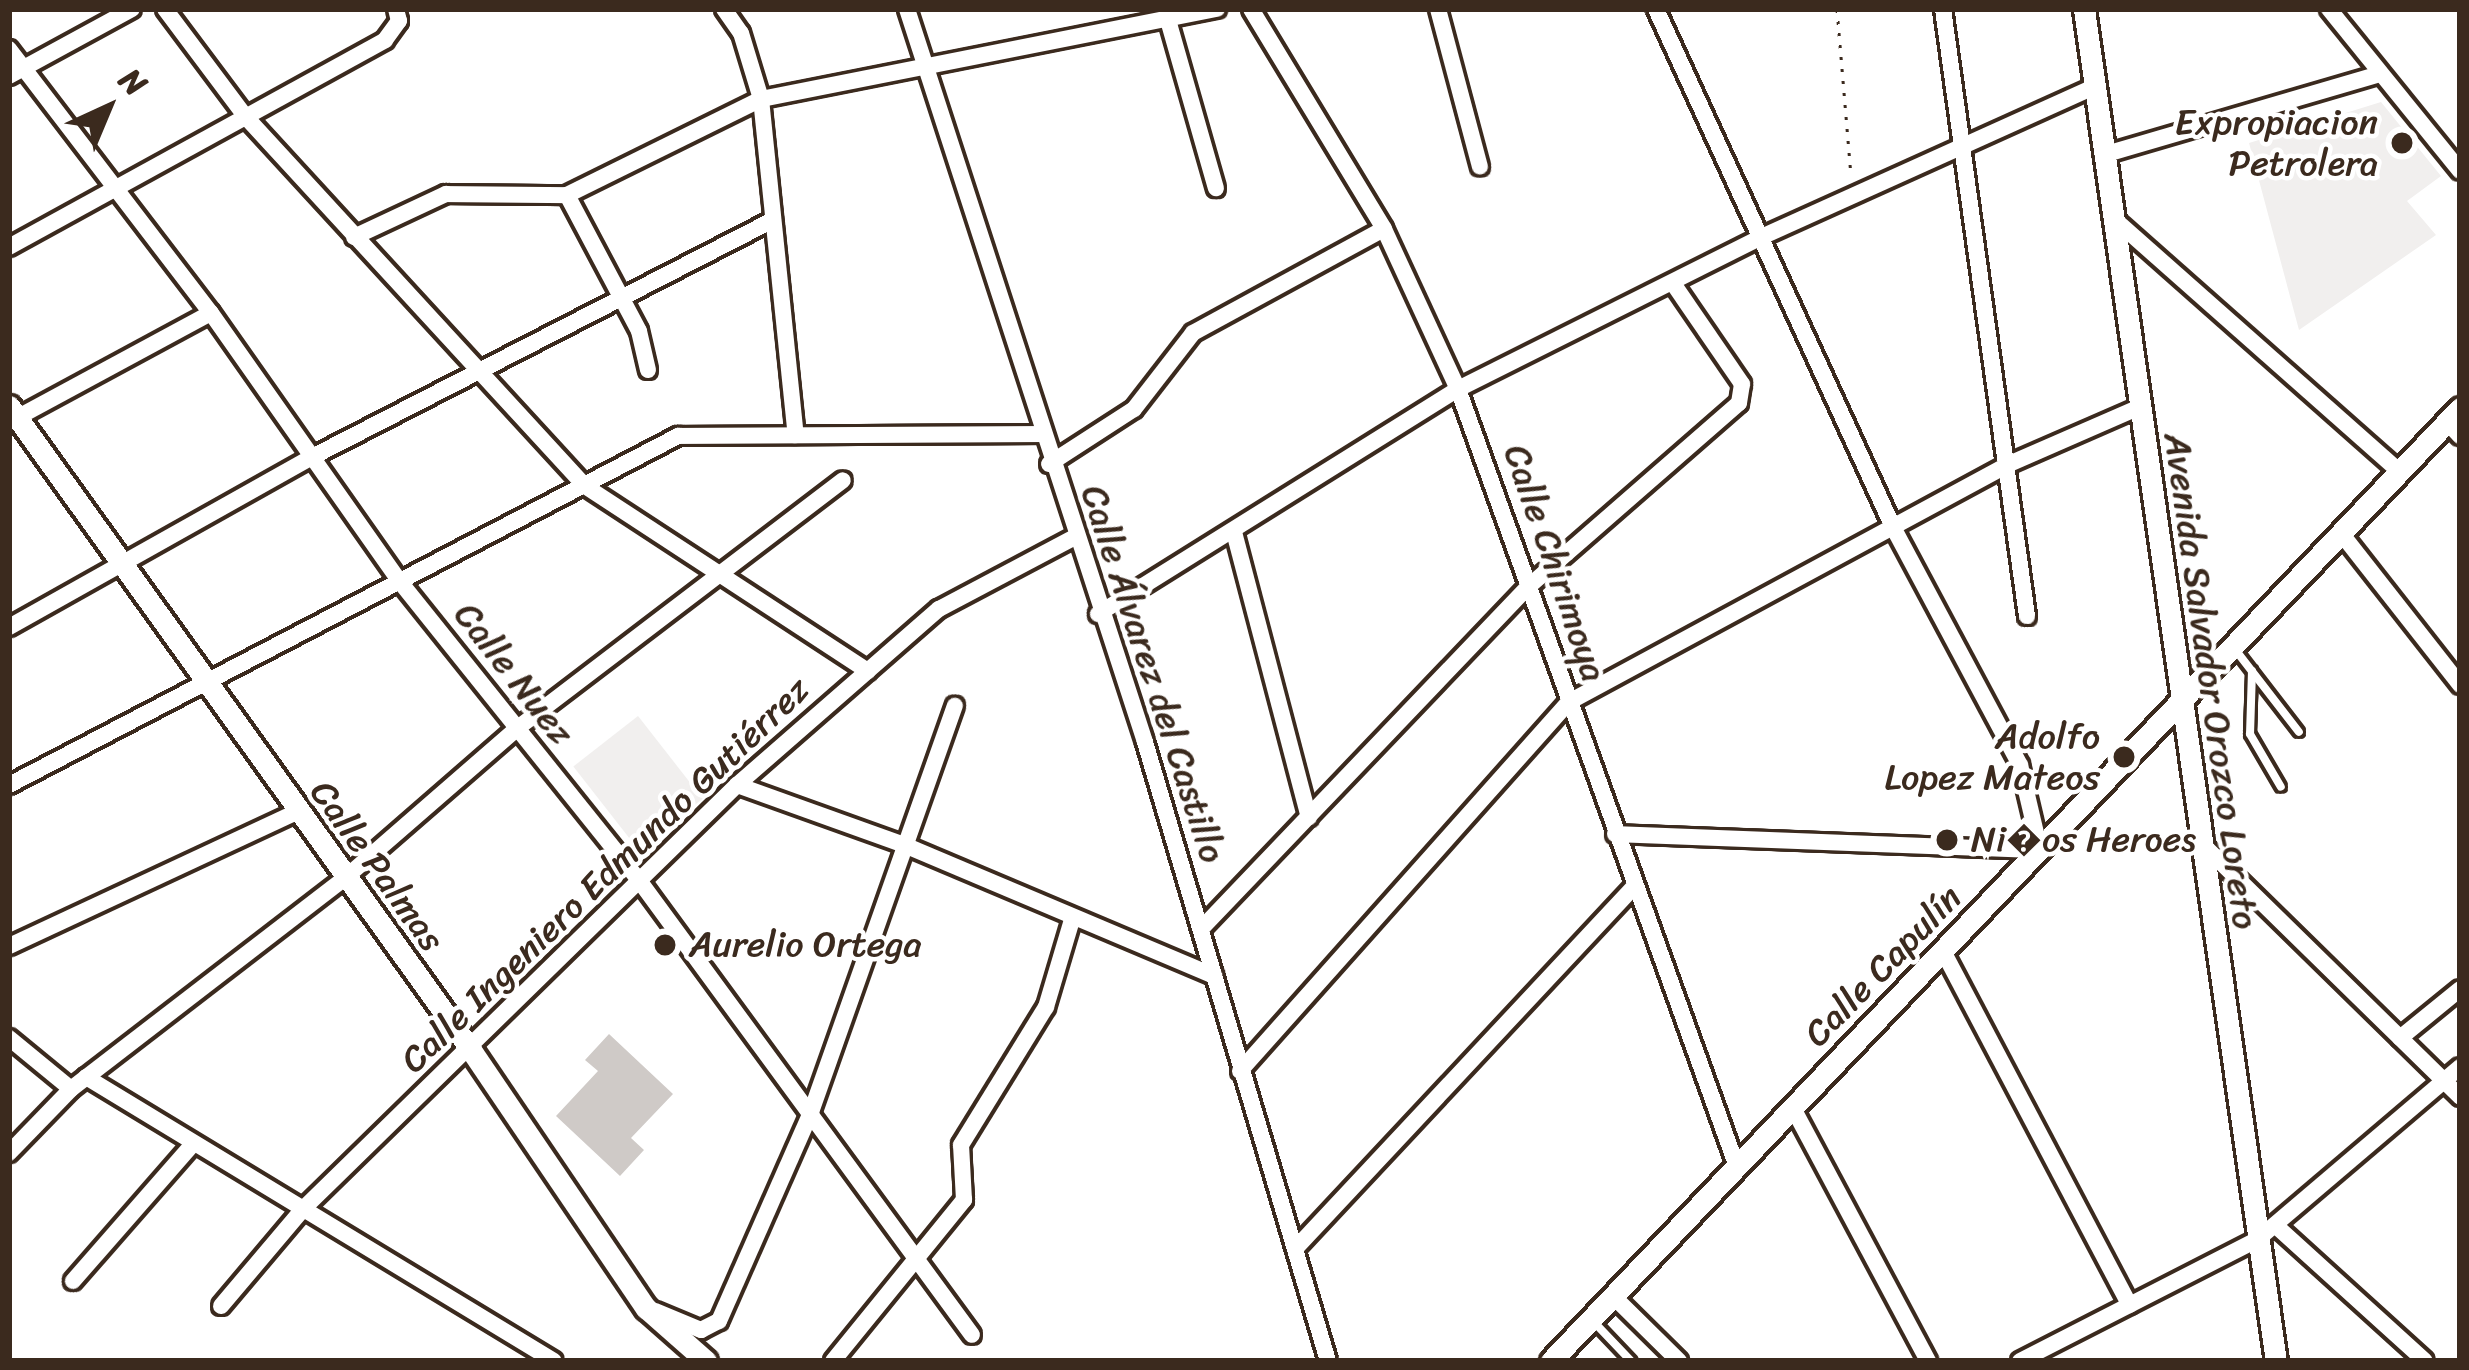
<!DOCTYPE html>
<html>
<head>
<meta charset="utf-8">
<style>
	body { margin:0 }
	#map { position:relative; width:2469px; height:1370px; overflow:hidden; background:#fff; font-family:Sriracha,sans-serif }
	div>[style] { position:absolute }
	[style*='--x'] { left:calc(var(--x)*1px); top:calc(var(--y)*1px); width:calc(var(--w)*1px); rotate:calc(var(--a)*1deg) }
	.built>* { inset:0; background:#f1efee; transform-origin:0 0 }
	.building>* { inset:0; background:#cfcac7 }
	.path>* { height:3px; margin-top:-1.5px; transform-origin:0; background:repeating-linear-gradient(90deg,#3b2a1e 0 3px,transparent 0 12px) }
	.roads { filter:drop-shadow(3px 0 #3b2a1e) drop-shadow(-3px 0 #3b2a1e) drop-shadow(0 3px #3b2a1e) drop-shadow(0 -3px #3b2a1e) }
	.service>* { height:8px; margin:-4px; padding:0 4px; transform-origin:4px; border-radius:4px; background:#fff }
	.minor>* { height:16px; margin:-8px; padding:0 8px; transform-origin:8px; border-radius:8px; background:#fff }
	.tertiary>* { height:21px; margin:-10.5px; padding:0 10.5px; transform-origin:10.5px; border-radius:10.5px; background:#fff }
	.dots>* { width:33px; height:33px; translate:-50% -50%; box-sizing:border-box; border:6px solid #fff; border-radius:50% }
	span { translate:-50% -50%; white-space:nowrap; text-align:center; line-height:1.15; -webkit-text-stroke:9px #fff; paint-order:stroke }
	.poi-label { font-size:36px; color:#3b2a1e }
	.right { translate:-100% -50%; text-align:right }
	.left { translate:0 -50%; text-align:left }
	.street-label { font-size:36px; color:#3b2a1e }
	.frame { position:absolute; inset:0; border:12px solid #3b2a1e; pointer-events:none }
	.north { position:absolute; left:48px; top:48px; width:120px; height:120px; -webkit-text-stroke:9px #fff; paint-order:stroke; rotate:44deg; font-size:33px; font-weight:700; line-height:48px; text-align:center; color:#3b2a1e }
	.north::after { content:''; display:block; margin:auto; width:42px; height:54px; background:#3b2a1e; clip-path:polygon(50% 0,100% 100%,50% 72%,0 100%) }
</style>
</head>
<body>
<div id="map">
	<div class="built">
		<div style="clip-path:polygon(2381px 102px,2441px 176px,2407px 201px,2436px 235px,2299px 330px,2249px 143px)"></div>
		<div style="left:638px;top:716px;width:105px;height:82px;rotate:52deg"></div>
	</div>
	<div class="building">
		<div style="clip-path:polygon(609px 1034px,673px 1094px,631px 1138px,644px 1150px,620px 1176px,556px 1116px,598px 1071px,585px 1060px)"></div>
	</div>
	<div class="path">
		<div style="--x:1837;--y:9;--w:167;--a:85.2"></div>
	</div>
	<div class="roads">
		<div class="service">
			<div style="--x:2234;--y:648;--w:106;--a:52.3"></div>
			<div style="--x:2252;--y:671;--w:63;--a:91.8"></div>
			<div style="--x:2250;--y:734;--w:61;--a:59.7"></div>
			<div style="--x:1592;--y:1320;--w:57;--a:46.4"></div>
		</div>
		<div class="minor">
			<div style="--x:165;--y:9;--w:134;--a:53.2"></div>
			<div style="--x:245;--y:116;--w:502;--a:47.42"></div>
			<div style="--x:585;--y:486;--w:338;--a:33.2"></div>
			<div style="--x:724;--y:9;--w:29;--a:55"></div>
			<div style="--x:741;--y:33;--w:69;--a:73.1"></div>
			<div style="--x:761;--y:99;--w:338;--a:84.1"></div>
			<div style="--x:907;--y:9;--w:771;--a:72.01"></div>
			<div style="--x:1145;--y:742;--w:645;--a:73.53"></div>
			<div style="--x:1251;--y:9;--w:257;--a:58.8"></div>
			<div style="--x:1384;--y:229;--w:176;--a:65.2"></div>
			<div style="--x:1458;--y:389;--w:827;--a:70.27"></div>
			<div style="--x:1438;--y:9;--w:163;--a:75.1"></div>
			<div style="--x:1943;--y:9;--w:613;--a:82.12"></div>
			<div style="--x:2329;--y:9;--w:208;--a:51"></div>
			<div style="--x:1168;--y:20;--w:175;--a:74.1"></div>
			<div style="--x:9;--y:49;--w:332;--a:52.6"></div>
			<div style="--x:211;--y:313;--w:330;--a:54.9"></div>
			<div style="--x:401;--y:583;--w:384;--a:51.3"></div>
			<div style="--x:641;--y:883;--w:560;--a:53.78"></div>
			<div style="--x:9;--y:76;--w:140;--a:-28.6"></div>
			<div style="--x:2103;--y:155;--w:284;--a:-16.3"></div>
			<div style="--x:567;--y:195;--w:154;--a:62.1"></div>
			<div style="--x:639;--y:331;--w:40;--a:77"></div>
			<div style="--x:2113;--y:218;--w:382;--a:41.5"></div>
			<div style="--x:354;--y:237;--w:102;--a:-25.1"></div>
			<div style="--x:446;--y:194;--w:121;--a:0.5"></div>
			<div style="--x:567;--y:195;--w:216;--a:-26.3"></div>
			<div style="--x:761;--y:99;--w:465;--a:-11.2"></div>
			<div style="--x:9;--y:247;--w:429;--a:-28.8"></div>
			<div style="--x:385;--y:40;--w:24;--a:-54"></div>
			<div style="--x:399;--y:21;--w:12;--a:-104"></div>
			<div style="--x:11;--y:421;--w:227;--a:-28.4"></div>
			<div style="--x:2447;--y:422;--w:19;--a:47"></div>
			<div style="--x:1049;--y:464;--w:101;--a:-32.9"></div>
			<div style="--x:1134;--y:409;--w:96;--a:-52.2"></div>
			<div style="--x:1193;--y:333;--w:217;--a:-28.6"></div>
			<div style="--x:1234;--y:532;--w:295;--a:75.3"></div>
			<div style="--x:2341;--y:533;--w:193;--a:51.9"></div>
			<div style="--x:1098;--y:614;--w:425;--a:-32"></div>
			<div style="--x:1458;--y:389;--w:335;--a:-26.6"></div>
			<div style="--x:1757;--y:239;--w:370;--a:-24.3"></div>
			<div style="--x:9;--y:627;--w:347;--a:-29.3"></div>
			<div style="--x:312;--y:457;--w:518;--a:-27.21"></div>
			<div style="--x:9;--y:785;--w:755;--a:-27.55"></div>
			<div style="--x:678;--y:436;--w:361;--a:-0.3"></div>
			<div style="--x:737;--y:785;--w:175;--a:19.7"></div>
			<div style="--x:902;--y:844;--w:339;--a:22.9"></div>
			<div style="--x:1615;--y:834;--w:425;--a:2.2"></div>
			<div style="--x:2040;--y:850;--w:87;--a:-103.2"></div>
			<div style="--x:2020;--y:765;--w:270;--a:-118.1"></div>
			<div style="--x:1893;--y:527;--w:570;--a:-114.59"></div>
			<div style="--x:2199;--y:841;--w:366;--a:44.4"></div>
			<div style="--x:1201;--y:929;--w:473;--a:-46.3"></div>
			<div style="--x:1528;--y:587;--w:280;--a:-41.1"></div>
			<div style="--x:1739;--y:403;--w:19;--a:-81"></div>
			<div style="--x:1742;--y:384;--w:119;--a:-124.4"></div>
			<div style="--x:9;--y:946;--w:317;--a:-25"></div>
			<div style="--x:1943;--y:951;--w:400;--a:62.2"></div>
			<div style="--x:9;--y:1038;--w:80;--a:39.4"></div>
			<div style="--x:2400;--y:1038;--w:77;--a:-39.2"></div>
			<div style="--x:1240;--y:1071;--w:494;--a:-48.3"></div>
			<div style="--x:1569;--y:702;--w:498;--a:-28.4"></div>
			<div style="--x:2007;--y:465;--w:145;--a:-23.6"></div>
			<div style="--x:86;--y:1077;--w:547;--a:31.25"></div>
			<div style="--x:1793;--y:1108;--w:287;--a:61.9"></div>
			<div style="--x:9;--y:1153;--w:89;--a:-45.9"></div>
			<div style="--x:71;--y:1089;--w:346;--a:-37.6"></div>
			<div style="--x:345;--y:878;--w:225;--a:-41"></div>
			<div style="--x:515;--y:730;--w:412;--a:-37.3"></div>
			<div style="--x:2275;--y:1225;--w:202;--a:42.2"></div>
			<div style="--x:1295;--y:1249;--w:496;--a:-46.9"></div>
			<div style="--x:73;--y:1281;--w:179;--a:-48.8"></div>
			<div style="--x:1613;--y:1296;--w:93;--a:44.6"></div>
			<div style="--x:221;--y:1306;--w:127;--a:-49.8"></div>
			<div style="--x:303;--y:1209;--w:607;--a:-44.33"></div>
			<div style="--x:737;--y:785;--w:268;--a:-41.1"></div>
			<div style="--x:939;--y:609;--w:152;--a:-27.9"></div>
			<div style="--x:655;--y:1311;--w:50;--a:22.4"></div>
			<div style="--x:701;--y:1330;--w:20;--a:-27"></div>
			<div style="--x:719;--y:1321;--w:228;--a:-66.2"></div>
			<div style="--x:811;--y:1112;--w:431;--a:-70.5"></div>
			<div style="--x:833;--y:1361;--w:208;--a:-50.9"></div>
			<div style="--x:964;--y:1200;--w:55;--a:-93.1"></div>
			<div style="--x:961;--y:1145;--w:162;--a:-58.4"></div>
			<div style="--x:1046;--y:1007;--w:91;--a:-73.4"></div>
			<div style="--x:2020;--y:1361;--w:267;--a:-27.1"></div>
			<div style="--x:2258;--y:1239;--w:265;--a:-40.4"></div>
		</div>
		<div class="tertiary">
			<div style="--x:2084;--y:9;--w:1366;--a:81.92"></div>
			<div style="--x:9;--y:406;--w:793;--a:54.34"></div>
			<div style="--x:471;--y:1050;--w:312;--a:55.9"></div>
			<div style="--x:646;--y:1308;--w:80;--a:41.5"></div>
			<div style="--x:1551;--y:1361;--w:1317;--a:-46.35"></div>
		</div>
	</div>
	<div class="dots">
		<div style="left:2402px;top:143px;background:#3b2a1e"></div>
		<div style="left:2124px;top:757px;background:#3b2a1e"></div>
		<div style="left:1947px;top:840px;background:#3b2a1e"></div>
		<div style="left:665px;top:945px;background:#3b2a1e"></div>
	</div>
	<div class="poi-label">
		<span class="right" style="left:2378px;top:143px">Expropiacion<br>Petrolera</span>
		<span class="right" style="left:2100px;top:757px">Adolfo<br>Lopez Mateos</span>
		<span class="left" style="left:1971px;top:840px">Ni�os Heroes</span>
		<span class="left" style="left:689px;top:945px">Aurelio Ortega</span>
	</div>
	<div class="street-label">
		<span style="left:1555px;top:563px;rotate:71deg">Calle Chirimoya</span>
		<span style="left:514px;top:674px;rotate:52deg">Calle Nuez</span>
		<span style="left:1153px;top:674px;rotate:72deg">Calle Álvarez del Castillo</span>
		<span style="left:2211px;top:681px;rotate:82deg">Avenida Salvador Orozco Loreto</span>
		<span style="left:377px;top:866px;rotate:54deg">Calle Palmas</span>
		<span style="left:605px;top:875px;rotate:-44deg">Calle Ingeniero Edmundo Gutiérrez</span>
		<span style="left:1883px;top:966px;rotate:-46deg">Calle Capulín</span>
	</div>
	<div class="frame"></div>
	<div class="north">N</div>
</div>
</body>
</html>
